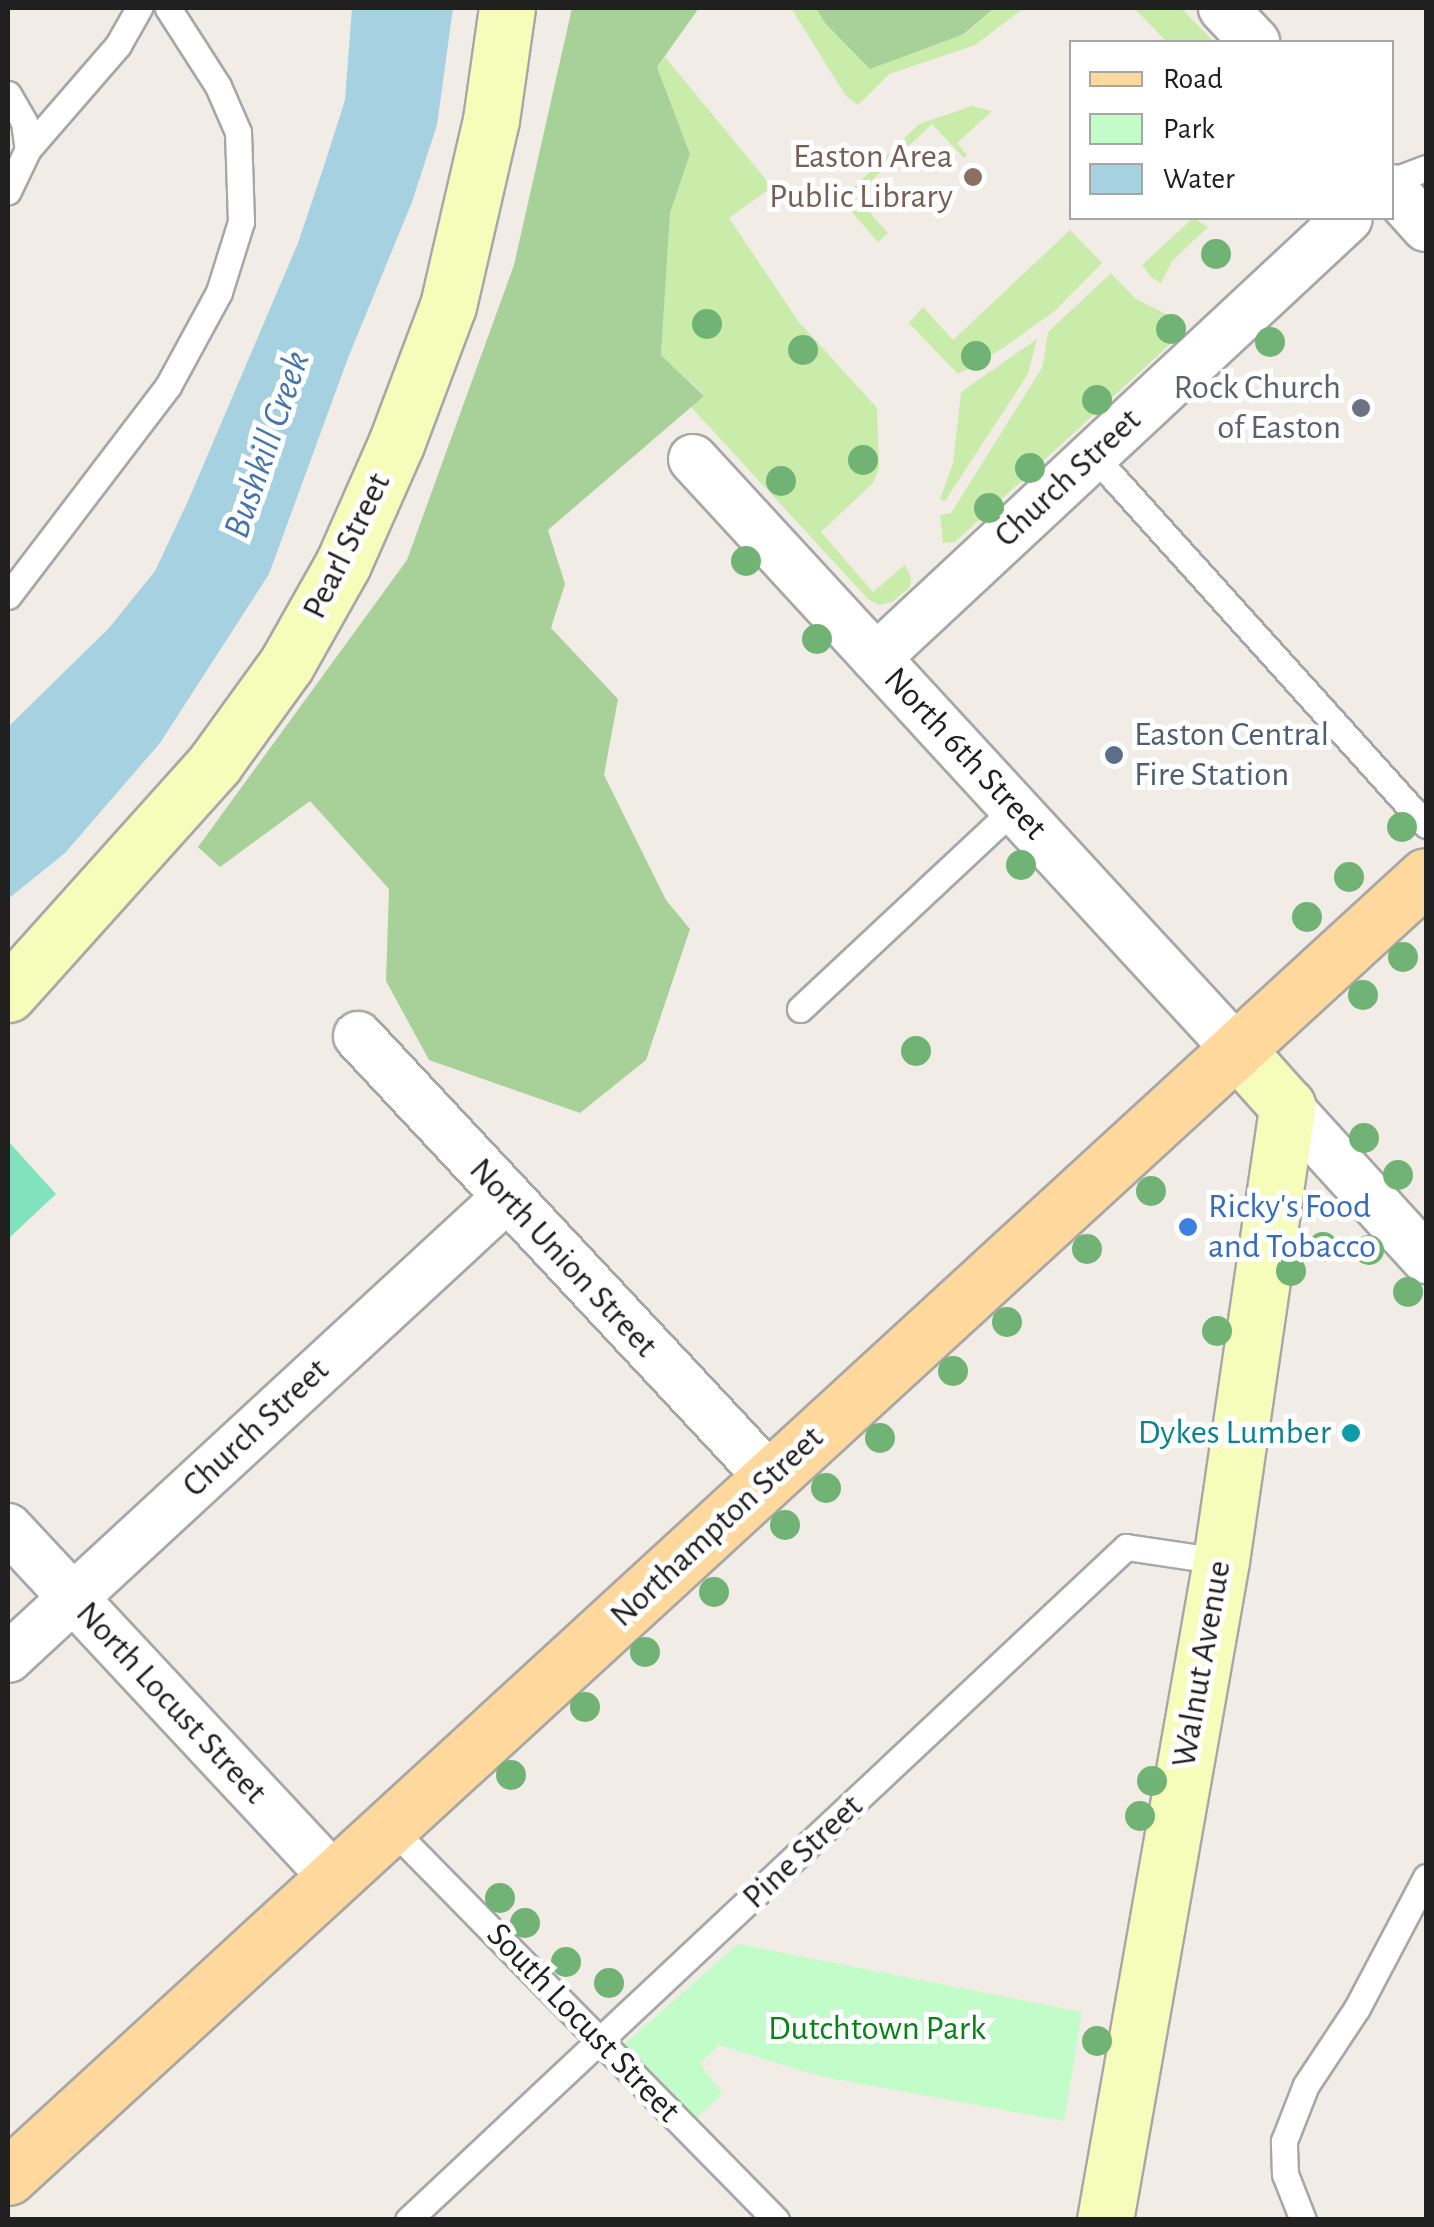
<!DOCTYPE html>
<html>
<head>
<meta charset="utf-8">
<style>
	body { margin:0 }
	#map { position:relative; width:1434px; height:2227px; overflow:hidden; background:#f1ede6; font-family:"Alegreya Sans",sans-serif }
	div>[style] { position:absolute }
	[style*='--x'] { left:calc(var(--x)*1px); top:calc(var(--y)*1px); width:calc(var(--w)*1px); rotate:calc(var(--a)*1deg) }
	.grass>* { inset:0; background:#c9ecaa }
	.forest>* { inset:0; background:#a8d199 }
	.park>* { inset:0; background:#c2fcc8 }
	.pitch>* { inset:0; background:#81e2c0 }
	.water>* { inset:0; background:#a5d1e0 }
	.roads { filter:drop-shadow(2px 0 #a7a7a7) drop-shadow(-2px 0 #a7a7a7) drop-shadow(0 2px #a7a7a7) drop-shadow(0 -2px #a7a7a7) }
	.lane>* { height:25px; margin:-12.5px; padding:0 12.5px; transform-origin:12.5px; border-radius:12.5px; background:#fff }
	.street>* { height:48px; margin:-24px; padding:0 24px; transform-origin:24px; border-radius:24px; background:#fff }
	.secondary>* { height:55px; margin:-27.5px; padding:0 27.5px; transform-origin:27.5px; border-radius:27.5px; background:#f6fcb9 }
	.primary>* { height:55px; margin:-27.5px; padding:0 27.5px; transform-origin:27.5px; border-radius:27.5px; background:#ffd89d }
	.trees>* { width:30px; height:30px; margin:-15px; border-radius:50%; background:#70b374 }
	.dots>* { width:28px; height:28px; translate:-50% -50%; box-sizing:border-box; border:5px solid #fff; border-radius:50% }
	span { translate:-50% -50%; white-space:nowrap; text-align:center; line-height:1.15; -webkit-text-stroke:10px #fff; paint-order:stroke }
	.education-label { font-size:35px; color:#785e54 }
	.right { translate:-100% -50%; text-align:right }
	.worship-label { font-size:35px; color:#5b616d }
	.street-label { font-size:35px; color:#202020 }
	.service-label { font-size:35px; color:#4e5e75 }
	.left { translate:0 -50%; text-align:left }
	.shop-label { font-size:35px; color:#366cbe }
	.culture-label { font-size:35px; color:#0d838f }
	.park-label { font-size:35px; color:#078416 }
	.water-label { font-size:38px; color:#4575ac; font-style:italic }
	.frame { position:absolute; inset:0; border:10px solid #202020; pointer-events:none }
	.legend { position:absolute; left:1069px; top:40px; width:325px; height:180px; box-sizing:border-box; background:#fff; border:2px solid #a6a6a6; margin:0; padding:12px 18px; list-style:none; font-size:30px; color:#202020 }
	.legend li { display:flex; align-items:center; gap:20px; height:50px }
	.legend b { width:50px; border:2px solid #a6a6a6 }
</style>
</head>
<body>
<div id="map">
	<div class="grass">
		<div style="clip-path:polygon(791px 8px,816px 8px,825px 23px,964px 35px,994px 8px,1024px 8px,975px 45px,889px 74px,858px 105px,846px 96px)"></div>
		<div style="clip-path:polygon(1134px 8px,1181px 8px,1214px 42px,1167px 42px)"></div>
		<div style="clip-path:polygon(665px 57px,772px 187px,729px 218px,798px 321px,877px 408px,879px 468px,873px 483px,821px 532px,873px 592px,905px 565px,911px 577px,910px 587px,892px 602px,879px 605px,868px 599px,691px 407px,704px 395px,661px 355px,670px 213px,690px 154px,657px 67px)"></div>
		<div style="clip-path:polygon(972px 106px,992px 111px,957px 143px,967px 155px,964px 158px,932px 124px,855px 196px,888px 233px,878px 242px,841px 200px,919px 124px)"></div>
		<div style="clip-path:polygon(1193px 218px,1208px 227px,1172px 261px,1161px 283px,1152px 278px,1142px 265px)"></div>
		<div style="clip-path:polygon(1070px 230px,1102px 263px,1056px 310px,1003px 348px,958px 374px,909px 323px,923px 307px,953px 340px)"></div>
		<div style="clip-path:polygon(1111px 273px,1136px 299px,1178px 320px,1179px 336px,955px 542px,943px 543px,940px 515px,951px 513px,1043px 366px,1048px 332px)"></div>
		<div style="clip-path:polygon(1037px 339px,1028px 374px,945px 501px,940px 500px,953px 463px,961px 392px)"></div>
	</div>
	<div class="forest">
		<div style="clip-path:polygon(572px 8px,699px 8px,657px 67px,690px 154px,670px 213px,661px 355px,704px 396px,548px 530px,565px 584px,551px 628px,618px 699px,604px 775px,666px 900px,690px 929px,646px 1060px,580px 1113px,429px 1060px,386px 981px,389px 889px,310px 801px,220px 867px,198px 847px,407px 560px,514px 265px)"></div>
		<div style="clip-path:polygon(816px 8px,994px 8px,964px 34px,870px 69px,825px 23px)"></div>
	</div>
	<div class="park">
		<div style="clip-path:polygon(738px 1944px,1082px 2012px,1064px 2121px,819px 2076px,719px 2045px,700px 2063px,722px 2094px,693px 2121px,621px 2047px)"></div>
	</div>
	<div class="pitch">
		<div style="clip-path:polygon(8px 1141px,56px 1194px,8px 1239px)"></div>
	</div>
	<div class="water">
		<div style="clip-path:polygon(352px 8px,453px 8px,437px 125px,412px 202px,348px 358px,269px 574px,160px 743px,65px 853px,8px 899px,8px 727px,109px 628px,155px 571px,188px 501px,298px 243px,325px 163px,345px 100px)"></div>
	</div>
	<div class="roads">
		<div class="lane">
			<div style="--x:8;--y:94;--w:32;--a:60"></div>
			<div style="--x:24;--y:122;--w:27;--a:82"></div>
			<div style="--x:28;--y:149;--w:47;--a:115.5"></div>
			<div style="--x:28;--y:149;--w:138;--a:-49.1"></div>
			<div style="--x:118;--y:45;--w:43;--a:-60.4"></div>
			<div style="--x:1392;--y:181;--w:36;--a:-21"></div>
			<div style="--x:1093;--y:455;--w:498;--a:48"></div>
			<div style="--x:8;--y:596;--w:264;--a:-52.7"></div>
			<div style="--x:168;--y:386;--w:107;--a:-61.5"></div>
			<div style="--x:219;--y:292;--w:73;--a:-72.6"></div>
			<div style="--x:241;--y:222;--w:90;--a:-91.9"></div>
			<div style="--x:238;--y:132;--w:50;--a:-113.5"></div>
			<div style="--x:218;--y:86;--w:93;--a:-122.7"></div>
			<div style="--x:800;--y:1009;--w:294;--a:-43.1"></div>
			<div style="--x:390;--y:1827;--w:551;--a:45.51"></div>
			<div style="--x:408;--y:2220;--w:984;--a:-43.15"></div>
			<div style="--x:1126;--y:1547;--w:96;--a:8.4"></div>
			<div style="--x:1303;--y:2220;--w:49;--a:-111.4"></div>
			<div style="--x:1285;--y:2174;--w:33;--a:-92"></div>
			<div style="--x:1284;--y:2141;--w:60;--a:-68.6"></div>
			<div style="--x:1306;--y:2085;--w:92;--a:-56.5"></div>
			<div style="--x:1357;--y:2008;--w:148;--a:-62.2"></div>
		</div>
		<div class="street">
			<div style="--x:1223;--y:8;--w:47;--a:46.7"></div>
			<div style="--x:1392;--y:189;--w:51;--a:48.2"></div>
			<div style="--x:693;--y:459;--w:803;--a:47.37"></div>
			<div style="--x:876;--y:658;--w:645;--a:-42.99"></div>
			<div style="--x:358;--y:1036;--w:604;--a:47.01"></div>
			<div style="--x:1287;--y:1106;--w:207;--a:47.7"></div>
			<div style="--x:8;--y:1528;--w:478;--a:47"></div>
			<div style="--x:8;--y:1658;--w:678;--a:-42.73"></div>
		</div>
		<div class="secondary">
			<div style="--x:8;--y:994;--w:310;--a:-48.1"></div>
			<div style="--x:215;--y:763;--w:121;--a:-54.1"></div>
			<div style="--x:286;--y:665;--w:116;--a:-60.6"></div>
			<div style="--x:343;--y:564;--w:131;--a:-66.2"></div>
			<div style="--x:396;--y:444;--w:147;--a:-69.4"></div>
			<div style="--x:448;--y:306;--w:191;--a:-77"></div>
			<div style="--x:491;--y:120;--w:113;--a:-81.9"></div>
			<div style="--x:1105;--y:2220;--w:669;--a:-80.02"></div>
			<div style="--x:1221;--y:1561;--w:460;--a:-81.7"></div>
			<div style="--x:1287;--y:1106;--w:75;--a:-131.8"></div>
		</div>
		<div class="primary">
			<div style="--x:8;--y:2177;--w:1924;--a:-42.54"></div>
		</div>
	</div>
	<div class="trees">
		<div style="left:1216px;top:254px"></div>
		<div style="left:707px;top:324px"></div>
		<div style="left:1171px;top:329px"></div>
		<div style="left:1270px;top:342px"></div>
		<div style="left:803px;top:350px"></div>
		<div style="left:976px;top:356px"></div>
		<div style="left:1097px;top:400px"></div>
		<div style="left:863px;top:460px"></div>
		<div style="left:1030px;top:468px"></div>
		<div style="left:781px;top:481px"></div>
		<div style="left:989px;top:508px"></div>
		<div style="left:746px;top:561px"></div>
		<div style="left:817px;top:639px"></div>
		<div style="left:1402px;top:827px"></div>
		<div style="left:1021px;top:865px"></div>
		<div style="left:1349px;top:877px"></div>
		<div style="left:1307px;top:917px"></div>
		<div style="left:1403px;top:957px"></div>
		<div style="left:1363px;top:995px"></div>
		<div style="left:916px;top:1051px"></div>
		<div style="left:1364px;top:1138px"></div>
		<div style="left:1398px;top:1175px"></div>
		<div style="left:1151px;top:1191px"></div>
		<div style="left:1323px;top:1247px"></div>
		<div style="left:1087px;top:1249px"></div>
		<div style="left:1369px;top:1250px"></div>
		<div style="left:1291px;top:1271px"></div>
		<div style="left:1408px;top:1292px"></div>
		<div style="left:1007px;top:1322px"></div>
		<div style="left:1217px;top:1331px"></div>
		<div style="left:953px;top:1371px"></div>
		<div style="left:880px;top:1438px"></div>
		<div style="left:826px;top:1488px"></div>
		<div style="left:785px;top:1525px"></div>
		<div style="left:714px;top:1592px"></div>
		<div style="left:645px;top:1652px"></div>
		<div style="left:585px;top:1707px"></div>
		<div style="left:511px;top:1775px"></div>
		<div style="left:1152px;top:1781px"></div>
		<div style="left:1140px;top:1816px"></div>
		<div style="left:500px;top:1898px"></div>
		<div style="left:525px;top:1923px"></div>
		<div style="left:566px;top:1962px"></div>
		<div style="left:609px;top:1983px"></div>
		<div style="left:1097px;top:2041px"></div>
	</div>
	<div class="dots">
		<div style="left:973px;top:177px;background:#8d6e63"></div>
		<div style="left:1361px;top:408px;background:#6b7280"></div>
		<div style="left:1114px;top:755px;background:#5c6f8a"></div>
		<div style="left:1188px;top:1227px;background:#3f7fe0"></div>
		<div style="left:1351px;top:1433px;background:#0f9aa8"></div>
	</div>
	<div class="education-label">
		<span class="right" style="left:953px;top:177px">Easton Area<br>Public Library</span>
	</div>
	<div class="worship-label">
		<span class="right" style="left:1341px;top:408px">Rock Church<br>of Easton</span>
	</div>
	<div class="street-label">
		<span style="left:1068px;top:478px;rotate:-43deg">Church Street</span>
		<span style="left:347px;top:546px;rotate:-64deg">Pearl Street</span>
		<span style="left:965px;top:754px;rotate:47deg">North 6th Street</span>
		<span style="left:563px;top:1258px;rotate:47deg">North Union Street</span>
		<span style="left:256px;top:1428px;rotate:-43deg">Church Street</span>
		<span style="left:717px;top:1527px;rotate:-43deg">Northampton Street</span>
		<span style="left:1202px;top:1664px;rotate:-80deg">Walnut Avenue</span>
		<span style="left:171px;top:1703px;rotate:47deg">North Locust Street</span>
		<span style="left:803px;top:1852px;rotate:-43deg">Pine Street</span>
		<span style="left:583px;top:2023px;rotate:46deg">South Locust Street</span>
	</div>
	<div class="service-label">
		<span class="left" style="left:1134px;top:755px">Easton Central<br>Fire Station</span>
	</div>
	<div class="shop-label">
		<span class="left" style="left:1208px;top:1227px">Ricky's Food<br>and Tobacco</span>
	</div>
	<div class="culture-label">
		<span class="right" style="left:1331px;top:1433px">Dykes Lumber</span>
	</div>
	<div class="park-label">
		<span style="left:877px;top:2029px">Dutchtown Park</span>
	</div>
	<div class="water-label">
		<span style="left:268px;top:445px;rotate:-71deg">Bushkill Creek</span>
	</div>
	<div class="frame"></div>
	<ul class="legend">
	<li><b style="height:12px;background:#ffd89d"></b>Road</li>
	<li><b style="height:28px;background:#c2fcc8"></b>Park</li>
	<li><b style="height:28px;background:#a5d1e0"></b>Water</li>
	</ul>
</div>
</body>
</html>
